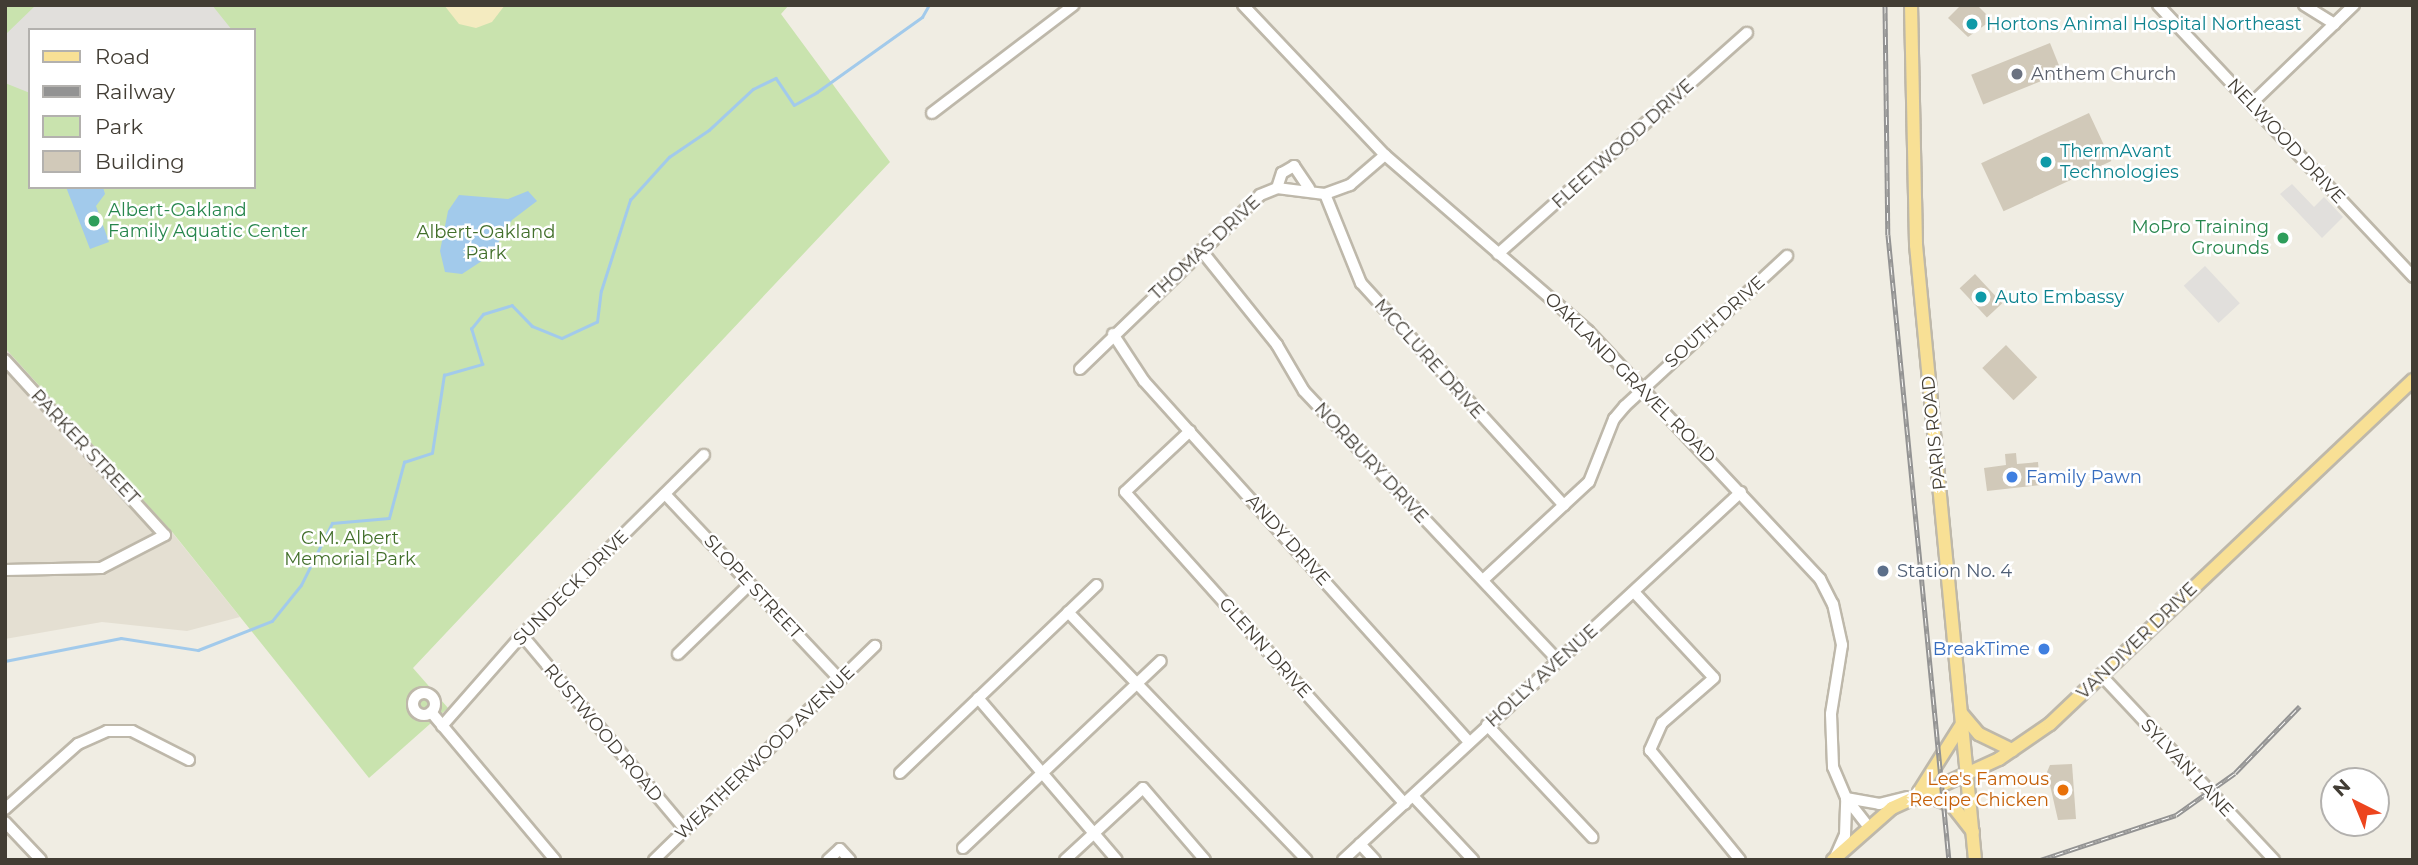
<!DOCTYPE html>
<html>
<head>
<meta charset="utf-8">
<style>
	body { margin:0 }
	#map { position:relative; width:2418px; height:865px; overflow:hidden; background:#f0ede3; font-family:Montserrat,sans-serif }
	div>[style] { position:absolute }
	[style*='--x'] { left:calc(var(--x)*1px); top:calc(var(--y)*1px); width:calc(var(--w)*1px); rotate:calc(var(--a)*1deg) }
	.residential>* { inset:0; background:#e4dfd2 }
	.green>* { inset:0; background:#c9e3ae }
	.sand>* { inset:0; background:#f4ebc0 }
	.parking>* { inset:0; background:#e1dfdc; transform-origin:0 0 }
	.water>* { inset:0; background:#a2caeb }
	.stream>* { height:2.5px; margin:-1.25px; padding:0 1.25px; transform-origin:1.25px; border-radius:1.25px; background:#a2caeb }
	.building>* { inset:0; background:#d1c9b9; transform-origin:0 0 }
	.roads { filter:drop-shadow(2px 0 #beb8aa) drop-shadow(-2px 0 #beb8aa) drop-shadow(0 2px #beb8aa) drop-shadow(0 -2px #beb8aa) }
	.minor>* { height:10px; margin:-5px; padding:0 5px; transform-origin:5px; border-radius:5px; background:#fff }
	.minor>.ring { margin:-5px; padding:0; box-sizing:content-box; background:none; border:10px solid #fff; border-radius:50% }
	.major>* { height:12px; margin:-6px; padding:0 6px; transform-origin:6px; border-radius:6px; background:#f8e095 }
	.rail>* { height:5px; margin-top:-2.5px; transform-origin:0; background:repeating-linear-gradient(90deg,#fff 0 8px,#939393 0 16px); box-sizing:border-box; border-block:2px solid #939393 }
	.dots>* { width:19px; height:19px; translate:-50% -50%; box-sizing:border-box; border:4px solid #fff; border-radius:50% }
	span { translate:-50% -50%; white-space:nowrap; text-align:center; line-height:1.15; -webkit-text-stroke:5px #fff; paint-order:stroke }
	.culture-label { font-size:18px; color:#0d838f }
	.left { translate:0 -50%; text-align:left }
	.worship-label { font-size:18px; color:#5b616d }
	.street-label { font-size:18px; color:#423d34 }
	.leisure-label { font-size:18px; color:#27864d }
	.right { translate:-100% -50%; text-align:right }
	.park-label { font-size:18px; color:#426f2b }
	.shop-label { font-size:18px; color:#366cbe }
	.service-label { font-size:18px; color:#4e5e75 }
	.food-label { font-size:18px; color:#c56008 }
	.frame { position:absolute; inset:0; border:7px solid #423d34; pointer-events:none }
	.legend { position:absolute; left:28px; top:28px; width:228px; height:161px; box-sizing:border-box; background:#fff; border:2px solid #b3b1ae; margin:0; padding:9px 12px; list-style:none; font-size:21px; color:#423d34 }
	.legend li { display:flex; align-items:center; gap:14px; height:35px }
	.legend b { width:35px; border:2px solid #b3b1ae }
	.north { position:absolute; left:2320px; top:767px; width:70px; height:70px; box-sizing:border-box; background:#fff; border:2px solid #b3b1ae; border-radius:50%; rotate:317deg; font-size:19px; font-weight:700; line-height:28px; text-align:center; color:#423d34 }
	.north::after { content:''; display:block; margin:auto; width:24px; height:32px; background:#ed451e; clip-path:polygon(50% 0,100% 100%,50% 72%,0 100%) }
</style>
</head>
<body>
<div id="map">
	<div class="residential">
		<div style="clip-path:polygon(5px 348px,171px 531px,240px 617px,187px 631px,102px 622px,5px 639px)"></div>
	</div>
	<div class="green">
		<div style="clip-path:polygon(evenodd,5px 5px,789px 5px,781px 14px,890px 162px,413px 668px,448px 708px,369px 778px,173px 533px,5px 348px,5px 5px,30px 30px,254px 30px,254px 187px,30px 187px,30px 30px)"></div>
	</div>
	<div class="sand">
		<div style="clip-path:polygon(444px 5px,505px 5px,492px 22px,476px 28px,459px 24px)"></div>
	</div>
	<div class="parking">
		<div style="clip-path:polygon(36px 5px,212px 5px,232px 30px,30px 30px,30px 93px,5px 83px,5px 35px)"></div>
		<div style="clip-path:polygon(2292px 184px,2314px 207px,2324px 197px,2343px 217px,2322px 238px,2280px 194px)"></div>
		<div style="left:2205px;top:266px;width:51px;height:29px;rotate:47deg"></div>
	</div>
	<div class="water">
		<div style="clip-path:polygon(66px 187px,103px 187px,105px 194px,96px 206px,109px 242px,90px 249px)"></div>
		<div style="clip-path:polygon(528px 191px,537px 201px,512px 220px,491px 255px,462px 274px,445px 272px,440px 251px,448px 211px,459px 195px,508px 199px)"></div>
	</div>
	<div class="stream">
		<div style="--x:5;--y:661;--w:118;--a:-11.2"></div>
		<div style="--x:121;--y:638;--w:78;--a:8.9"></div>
		<div style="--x:198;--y:650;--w:79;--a:-21.4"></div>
		<div style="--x:272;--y:621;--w:46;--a:-51.1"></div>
		<div style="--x:301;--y:585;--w:69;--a:-63.4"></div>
		<div style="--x:332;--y:523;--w:57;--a:-5"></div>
		<div style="--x:389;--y:518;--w:58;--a:-75"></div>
		<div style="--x:404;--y:462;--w:29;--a:-18"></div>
		<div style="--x:432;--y:453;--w:79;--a:-81.3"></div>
		<div style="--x:444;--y:375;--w:40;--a:-16"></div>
		<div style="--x:482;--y:364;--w:37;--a:-107"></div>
		<div style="--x:471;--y:329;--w:19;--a:-51"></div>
		<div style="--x:483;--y:314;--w:30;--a:-17"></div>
		<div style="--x:512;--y:305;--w:29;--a:46"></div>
		<div style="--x:532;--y:326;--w:32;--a:22"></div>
		<div style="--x:562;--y:338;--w:38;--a:-25"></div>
		<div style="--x:597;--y:322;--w:31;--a:-83"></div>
		<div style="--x:601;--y:291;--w:96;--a:-72.3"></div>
		<div style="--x:630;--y:200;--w:58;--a:-47.8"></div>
		<div style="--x:669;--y:157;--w:48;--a:-34"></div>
		<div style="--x:709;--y:130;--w:60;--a:-43"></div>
		<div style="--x:753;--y:89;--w:25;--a:-26"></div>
		<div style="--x:776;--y:78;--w:32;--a:56"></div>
		<div style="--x:794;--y:105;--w:26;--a:-29"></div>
		<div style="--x:817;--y:92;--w:129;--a:-35.5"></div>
		<div style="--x:922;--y:17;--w:14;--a:-60"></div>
	</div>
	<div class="building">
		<div style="clip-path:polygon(1961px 5px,1977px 5px,1992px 20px,1968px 37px,1948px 18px)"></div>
		<div style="left:2050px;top:43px;width:32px;height:85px;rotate:68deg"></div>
		<div style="left:2089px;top:113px;width:53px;height:119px;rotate:65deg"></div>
		<div style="left:1975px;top:274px;width:40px;height:21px;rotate:47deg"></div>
		<div style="left:2006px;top:345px;width:45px;height:33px;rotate:46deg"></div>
		<div style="clip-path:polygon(2016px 453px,2017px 464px,2038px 462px,2040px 485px,1987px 491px,1984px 468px,2006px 465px,2005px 454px)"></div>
		<div style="clip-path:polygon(2072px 764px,2076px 819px,2058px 820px,2047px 772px,2050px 765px)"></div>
	</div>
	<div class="roads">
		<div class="minor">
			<div style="--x:1243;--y:5;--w:207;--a:46.6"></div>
			<div style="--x:1385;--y:155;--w:269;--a:40.9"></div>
			<div style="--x:1588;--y:331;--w:340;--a:46.9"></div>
			<div style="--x:1820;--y:579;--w:28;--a:63"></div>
			<div style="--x:1833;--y:604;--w:42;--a:77.6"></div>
			<div style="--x:1842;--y:645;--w:70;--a:99.1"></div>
			<div style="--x:1831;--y:714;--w:53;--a:87.8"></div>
			<div style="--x:1833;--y:767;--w:34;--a:67"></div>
			<div style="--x:1846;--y:798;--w:34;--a:52"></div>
			<div style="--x:2158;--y:5;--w:373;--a:46.8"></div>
			<div style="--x:2304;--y:5;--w:36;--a:32"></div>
			<div style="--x:2251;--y:104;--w:143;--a:-43.9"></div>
			<div style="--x:932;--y:113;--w:178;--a:-37.3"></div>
			<div style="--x:1277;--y:188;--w:16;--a:-72"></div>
			<div style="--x:1282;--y:173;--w:14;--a:-30"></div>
			<div style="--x:1294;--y:166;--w:27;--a:56"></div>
			<div style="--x:1325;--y:194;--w:96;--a:68"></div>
			<div style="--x:1361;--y:283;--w:301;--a:47.6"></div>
			<div style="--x:1201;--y:250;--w:122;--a:51.3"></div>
			<div style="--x:1277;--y:345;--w:53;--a:59.6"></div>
			<div style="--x:1304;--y:391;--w:371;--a:46.7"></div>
			<div style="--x:1498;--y:254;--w:333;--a:-41.6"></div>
			<div style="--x:1113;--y:334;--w:56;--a:56.6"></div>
			<div style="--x:1144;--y:381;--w:486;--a:48"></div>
			<div style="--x:5;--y:360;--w:237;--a:47.6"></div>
			<div style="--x:165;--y:535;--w:72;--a:152.7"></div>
			<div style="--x:101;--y:568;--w:96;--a:178.8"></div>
			<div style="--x:1080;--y:369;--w:250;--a:-44"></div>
			<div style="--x:1260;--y:195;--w:18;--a:-22"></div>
			<div style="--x:1277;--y:188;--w:48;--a:7.1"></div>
			<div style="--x:1325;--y:194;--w:27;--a:-20"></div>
			<div style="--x:1350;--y:185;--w:46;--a:-40.6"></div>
			<div style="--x:1190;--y:431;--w:89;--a:136.8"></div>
			<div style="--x:1125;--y:492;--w:419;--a:48.1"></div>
			<div style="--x:665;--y:494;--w:255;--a:46.7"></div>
			<div style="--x:1483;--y:580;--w:144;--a:-42.8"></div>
			<div style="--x:1589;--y:482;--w:68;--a:-68.4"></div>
			<div style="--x:1614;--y:419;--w:17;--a:-50"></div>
			<div style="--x:1625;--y:406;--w:221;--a:-42.8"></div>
			<div style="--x:1634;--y:592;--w:117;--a:47.1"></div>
			<div style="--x:1714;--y:678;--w:69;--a:139.1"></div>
			<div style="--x:1662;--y:723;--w:30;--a:114"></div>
			<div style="--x:1650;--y:750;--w:142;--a:50.7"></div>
			<div style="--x:1068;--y:612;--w:344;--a:46.1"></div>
			<div style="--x:522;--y:635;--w:253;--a:50"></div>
			<div style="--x:678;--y:654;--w:100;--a:-44.2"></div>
			<div style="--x:2101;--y:675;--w:253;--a:46.9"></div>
			<div class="ring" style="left:413px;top:693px;width:12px;height:12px"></div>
			<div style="--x:978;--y:698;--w:213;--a:49.4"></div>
			<div style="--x:431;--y:712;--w:193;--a:50"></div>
			<div style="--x:1487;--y:725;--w:154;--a:46.8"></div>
			<div style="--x:442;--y:726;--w:121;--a:-48.7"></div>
			<div style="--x:522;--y:635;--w:256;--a:-44.7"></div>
			<div style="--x:900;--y:773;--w:272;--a:-43.7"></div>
			<div style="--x:1413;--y:796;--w:88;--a:46.8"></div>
			<div style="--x:1846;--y:798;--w:34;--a:10"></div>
			<div style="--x:1879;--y:804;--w:29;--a:-14"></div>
			<div style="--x:5;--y:809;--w:98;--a:-41.7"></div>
			<div style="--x:78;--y:744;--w:32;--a:-24"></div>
			<div style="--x:107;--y:731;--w:25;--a:0"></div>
			<div style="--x:132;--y:731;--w:64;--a:27"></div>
			<div style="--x:5;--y:822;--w:52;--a:46.5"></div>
			<div style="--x:1360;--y:844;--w:22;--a:47"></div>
			<div style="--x:963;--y:848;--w:272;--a:-43.4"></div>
			<div style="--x:1836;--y:855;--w:22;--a:-66"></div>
			<div style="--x:1845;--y:835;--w:36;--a:-88"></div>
			<div style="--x:654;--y:860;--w:308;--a:-44.1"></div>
			<div style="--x:828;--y:860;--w:16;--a:-43"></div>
			<div style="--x:840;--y:849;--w:15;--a:48"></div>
			<div style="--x:1065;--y:860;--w:106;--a:-42.7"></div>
			<div style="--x:1143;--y:788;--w:95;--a:49.3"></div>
			<div style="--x:1343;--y:860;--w:542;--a:-42.76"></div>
		</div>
		<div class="major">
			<div style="--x:1911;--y:5;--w:240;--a:88.8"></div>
			<div style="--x:1916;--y:245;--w:618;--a:84.52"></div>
			<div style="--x:1962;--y:714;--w:26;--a:50"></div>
			<div style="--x:1979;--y:734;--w:37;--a:26"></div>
			<div style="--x:1962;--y:724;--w:80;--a:122.3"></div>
			<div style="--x:1919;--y:792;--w:35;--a:22"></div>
			<div style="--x:1952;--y:805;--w:34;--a:52"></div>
			<div style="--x:1833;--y:860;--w:79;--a:-41.4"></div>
			<div style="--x:1892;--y:808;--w:118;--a:-24.6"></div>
			<div style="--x:1999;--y:759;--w:62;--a:-34.5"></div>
			<div style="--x:2050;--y:724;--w:500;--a:-43.46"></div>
		</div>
	</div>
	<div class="rail">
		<div style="--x:1885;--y:5;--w:230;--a:89.3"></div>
		<div style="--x:1888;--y:235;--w:628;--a:84.43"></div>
		<div style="--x:2040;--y:860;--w:143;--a:-18.3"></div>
		<div style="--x:2176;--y:815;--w:72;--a:-35.4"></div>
		<div style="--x:2235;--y:773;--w:93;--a:-45.9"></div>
	</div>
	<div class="dots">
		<div style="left:1972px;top:24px;background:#0f9aa8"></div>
		<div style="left:2017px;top:74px;background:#6b7280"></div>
		<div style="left:2046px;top:162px;background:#0f9aa8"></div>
		<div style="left:94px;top:221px;background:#2e9e5b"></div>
		<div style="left:2283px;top:238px;background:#2e9e5b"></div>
		<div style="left:1981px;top:297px;background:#0f9aa8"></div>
		<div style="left:2012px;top:477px;background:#3f7fe0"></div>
		<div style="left:1883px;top:571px;background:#5c6f8a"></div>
		<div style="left:2044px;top:649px;background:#3f7fe0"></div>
		<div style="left:2063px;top:790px;background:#e8710a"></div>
	</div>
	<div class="culture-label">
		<span class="left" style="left:1986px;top:24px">Hortons Animal Hospital Northeast</span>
		<span class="left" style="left:2060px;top:162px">ThermAvant<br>Technologies</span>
		<span class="left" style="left:1995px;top:297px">Auto Embassy</span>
	</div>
	<div class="worship-label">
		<span class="left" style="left:2031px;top:74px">Anthem Church</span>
	</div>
	<div class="street-label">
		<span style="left:2286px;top:141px;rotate:47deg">NELWOOD DRIVE</span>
		<span style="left:1623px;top:144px;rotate:-42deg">FLEETWOOD DRIVE</span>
		<span style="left:1205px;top:248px;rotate:-43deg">THOMAS DRIVE</span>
		<span style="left:1715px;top:322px;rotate:-42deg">SOUTH DRIVE</span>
		<span style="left:1429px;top:359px;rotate:48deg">MCCLURE DRIVE</span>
		<span style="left:1630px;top:378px;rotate:45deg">OAKLAND GRAVEL ROAD</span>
		<span style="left:1934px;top:433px;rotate:-96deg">PARIS ROAD</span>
		<span style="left:85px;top:447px;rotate:47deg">PARKER STREET</span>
		<span style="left:1371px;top:463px;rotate:47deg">NORBURY DRIVE</span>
		<span style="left:1288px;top:540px;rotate:48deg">ANDY DRIVE</span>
		<span style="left:753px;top:587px;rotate:47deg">SLOPE STREET</span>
		<span style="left:571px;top:588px;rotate:-45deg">SUNDECK DRIVE</span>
		<span style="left:2137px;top:641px;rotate:-44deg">VANDIVER DRIVE</span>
		<span style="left:1265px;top:648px;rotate:48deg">GLENN DRIVE</span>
		<span style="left:1542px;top:676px;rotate:-42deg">HOLLY AVENUE</span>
		<span style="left:603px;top:733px;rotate:50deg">RUSTWOOD ROAD</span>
		<span style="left:765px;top:753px;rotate:-44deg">WEATHERWOOD AVENUE</span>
		<span style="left:2187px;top:768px;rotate:47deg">SYLVAN LANE</span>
	</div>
	<div class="leisure-label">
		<span class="left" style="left:108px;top:221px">Albert-Oakland<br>Family Aquatic Center</span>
		<span class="right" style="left:2269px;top:238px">MoPro Training<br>Grounds</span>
	</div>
	<div class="park-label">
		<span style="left:486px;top:243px">Albert-Oakland<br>Park</span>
		<span style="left:350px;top:549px">C.M. Albert<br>Memorial Park</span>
	</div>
	<div class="shop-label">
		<span class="left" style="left:2026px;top:477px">Family Pawn</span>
		<span class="right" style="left:2030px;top:649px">BreakTime</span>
	</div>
	<div class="service-label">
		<span class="left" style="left:1897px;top:571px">Station No. 4</span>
	</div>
	<div class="food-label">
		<span class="right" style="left:2049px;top:790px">Lee's Famous<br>Recipe Chicken</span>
	</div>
	<div class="frame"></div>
	<ul class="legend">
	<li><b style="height:9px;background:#f8e095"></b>Road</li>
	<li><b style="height:9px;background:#939393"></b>Railway</li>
	<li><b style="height:19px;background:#c9e3ae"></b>Park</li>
	<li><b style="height:19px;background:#d1c9b9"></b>Building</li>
	</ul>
	<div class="north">N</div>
</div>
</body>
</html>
